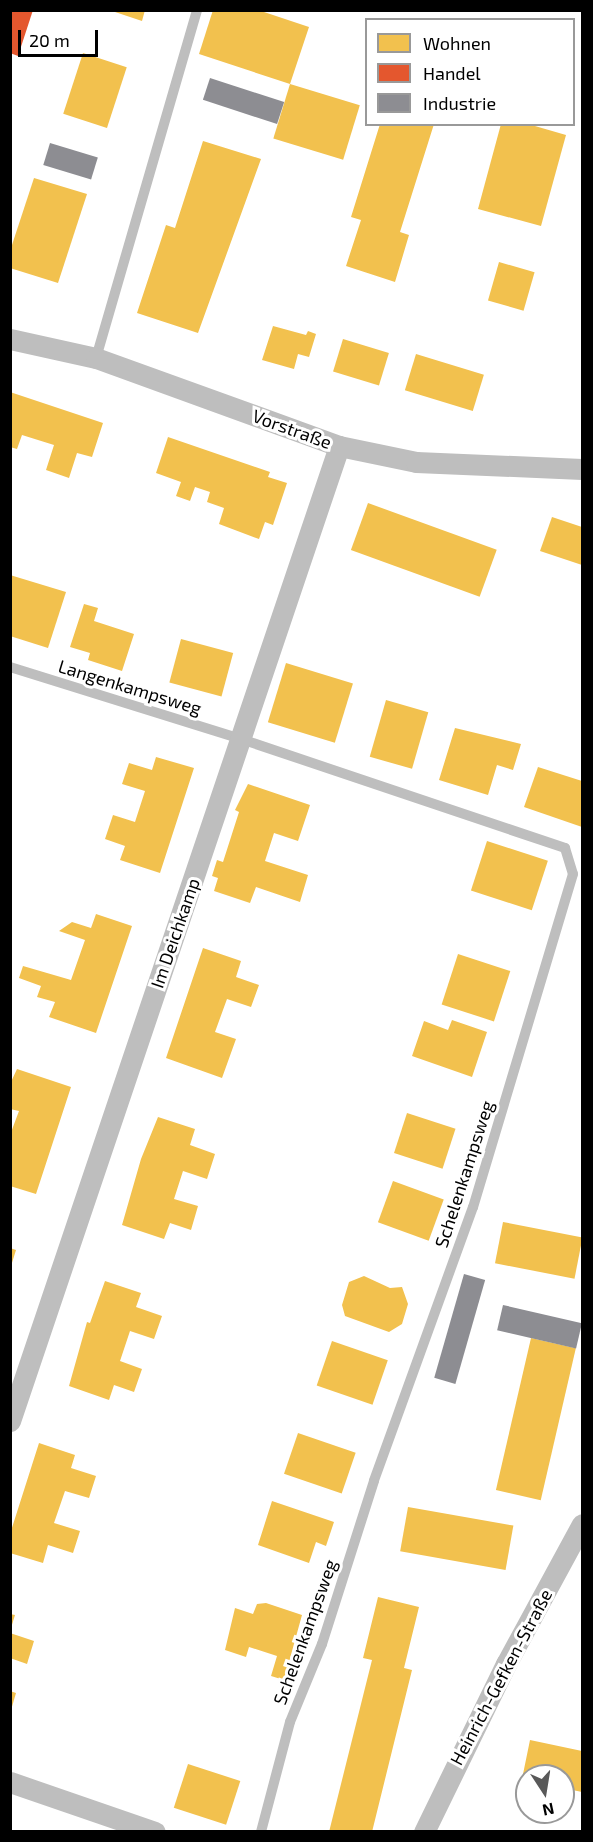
<!DOCTYPE html>
<html>
<head>
<meta charset="utf-8">
<style>
	body { margin:0 }
	#map { position:relative; width:593px; height:1842px; overflow:hidden; background:#fff; font-family:"Exo 2",sans-serif }
	div>[style] { position:absolute }
	[style*='--x'] { left:calc(var(--x)*1px); top:calc(var(--y)*1px); width:calc(var(--w)*1px); rotate:calc(var(--a)*1deg) }
	.homes>* { inset:0; background:#f2c14e; transform-origin:0 0 }
	.shops>* { inset:0; background:#e4572e }
	.industry>* { inset:0; background:#8d8d92; transform-origin:0 0 }
	.lane>* { height:10px; margin:-5px; padding:0 5px; transform-origin:5px; border-radius:5px; background:#bebebe }
	.street>* { height:21px; margin:-10.5px; padding:0 10.5px; transform-origin:10.5px; border-radius:10.5px; background:#bebebe }
	span { translate:-50% -50%; white-space:nowrap; text-align:center; line-height:1.15; -webkit-text-stroke:6px #fff; paint-order:stroke }
	.street-label { font-size:18px; color:#000 }
	.frame { position:absolute; inset:0; border:12px solid #000; pointer-events:none }
	.legend { position:absolute; left:365px; top:18px; width:210px; height:108px; box-sizing:border-box; background:#fff; border:2px solid #999; margin:0; padding:8px 10px; list-style:none; font-size:18px; color:#000 }
	.legend li { display:flex; align-items:center; gap:12px; height:30px }
	.legend b { width:30px; border:2px solid #999 }
	.north { position:absolute; left:515px; top:1764px; width:60px; height:60px; box-sizing:border-box; background:#fff; border:2px solid #999; border-radius:50%; rotate:168deg; font-size:16px; font-weight:700; line-height:24px; text-align:center; color:#000 }
	.north::after { content:''; display:block; margin:auto; width:21px; height:27px; background:#595959; clip-path:polygon(50% 0,100% 100%,50% 72%,0 100%) }
	.scale { position:absolute; left:18px; top:30px; width:80px; height:27px; box-sizing:border-box; border:3px solid #000; border-top:0; padding-left:8px; font-size:18px; line-height:21px; white-space:nowrap; color:#000; -webkit-text-stroke:4px #fff; paint-order:stroke }
</style>
</head>
<body>
<div id="map">
	<div class="homes">
		<div style="clip-path:polygon(109px 10px,145px 10px,142px 21px)"></div>
		<div style="clip-path:polygon(213px 10px,258px 10px,309px 27px,290px 84px,199px 54px)"></div>
		<div style="left:83px;top:53px;width:46px;height:64px;rotate:18deg"></div>
		<div style="left:290px;top:84px;width:73px;height:57px;rotate:17deg"></div>
		<div style="clip-path:polygon(380px 124px,434px 124px,400px 232px,409px 235px,395px 282px,346px 266px,361px 220px,351px 217px)"></div>
		<div style="clip-path:polygon(501px 124px,528px 124px,566px 135px,541px 226px,478px 209px)"></div>
		<div style="clip-path:polygon(203px 141px,261px 159px,198px 333px,137px 313px,166px 225px,175px 228px)"></div>
		<div style="clip-path:polygon(34px 178px,87px 194px,58px 283px,10px 268px,10px 251px)"></div>
		<div style="left:499px;top:262px;width:37px;height:40px;rotate:16deg"></div>
		<div style="clip-path:polygon(273px 326px,306px 335px,308px 331px,316px 334px,309px 357px,298px 354px,294px 369px,262px 360px)"></div>
		<div style="left:343px;top:339px;width:48px;height:34px;rotate:17deg"></div>
		<div style="left:416px;top:354px;width:71px;height:38px;rotate:17deg"></div>
		<div style="clip-path:polygon(10px 392px,103px 423px,92px 457px,77px 453px,69px 478px,46px 470px,54px 445px,22px 435px,17px 449px,10px 447px)"></div>
		<div style="clip-path:polygon(168px 437px,270px 472px,268px 477px,287px 483px,273px 525px,265px 522px,259px 539px,219px 524px,224px 508px,207px 502px,210px 492px,195px 487px,190px 501px,176px 496px,181px 482px,156px 473px)"></div>
		<div style="left:368px;top:503px;width:137px;height:50px;rotate:20deg"></div>
		<div style="clip-path:polygon(552px 517px,582px 527px,582px 565px,540px 551px)"></div>
		<div style="clip-path:polygon(10px 575px,66px 592px,48px 648px,10px 636px)"></div>
		<div style="clip-path:polygon(84px 604px,98px 608px,94px 621px,134px 634px,122px 671px,88px 660px,90px 653px,70px 647px)"></div>
		<div style="left:181px;top:639px;width:54px;height:45px;rotate:15deg"></div>
		<div style="left:286px;top:663px;width:70px;height:62px;rotate:17deg"></div>
		<div style="left:386px;top:700px;width:44px;height:59px;rotate:16deg"></div>
		<div style="clip-path:polygon(455px 728px,521px 744px,513px 770px,497px 765px,488px 795px,439px 780px)"></div>
		<div style="clip-path:polygon(156px 757px,194px 768px,160px 873px,120px 860px,125px 846px,105px 839px,113px 815px,135px 822px,145px 791px,122px 784px,129px 763px,152px 770px)"></div>
		<div style="clip-path:polygon(538px 767px,582px 781px,582px 827px,524px 807px)"></div>
		<div style="clip-path:polygon(248px 784px,310px 805px,298px 841px,274px 833px,265px 861px,308px 875px,300px 902px,256px 887px,250px 903px,214px 891px,218px 878px,212px 876px,217px 860px,223px 862px,239px 812px,235px 810px)"></div>
		<div style="left:487px;top:841px;width:64px;height:52px;rotate:18deg"></div>
		<div style="clip-path:polygon(96px 914px,132px 926px,96px 1033px,49px 1017px,55px 1002px,37px 997px,41px 986px,19px 978px,23px 966px,71px 980px,85px 940px,59px 931px,72px 922px,91px 928px)"></div>
		<div style="clip-path:polygon(203px 948px,241px 961px,236px 977px,259px 985px,251px 1007px,227px 999px,215px 1032px,236px 1039px,222px 1078px,166px 1058px)"></div>
		<div style="left:458px;top:954px;width:55px;height:53px;rotate:18deg"></div>
		<div style="clip-path:polygon(452px 1020px,487px 1032px,472px 1077px,412px 1056px,424px 1021px,448px 1030px)"></div>
		<div style="clip-path:polygon(17px 1069px,71px 1087px,36px 1194px,10px 1186px,10px 1135px,19px 1111px,10px 1109px,10px 1084px)"></div>
		<div style="left:407px;top:1113px;width:51px;height:42px;rotate:18deg"></div>
		<div style="clip-path:polygon(158px 1117px,195px 1129px,190px 1145px,215px 1154px,207px 1179px,183px 1171px,174px 1199px,198px 1206px,191px 1230px,170px 1223px,164px 1239px,122px 1225px,141px 1159px)"></div>
		<div style="left:393px;top:1181px;width:54px;height:44px;rotate:20deg"></div>
		<div style="left:503px;top:1222px;width:81px;height:42px;rotate:11deg"></div>
		<div style="clip-path:polygon(10px 1248px,16px 1250px,11px 1266px,10px 1266px)"></div>
		<div style="clip-path:polygon(364px 1276px,390px 1288px,402px 1287px,408px 1304px,402px 1324px,389px 1332px,345px 1316px,342px 1305px,349px 1282px)"></div>
		<div style="clip-path:polygon(105px 1281px,141px 1293px,136px 1307px,162px 1316px,154px 1339px,130px 1331px,120px 1361px,142px 1369px,134px 1392px,114px 1385px,109px 1400px,69px 1386px,87px 1322px,90px 1323px)"></div>
		<div style="left:531px;top:1338px;width:46px;height:156px;rotate:13deg"></div>
		<div style="left:332px;top:1341px;width:59px;height:47px;rotate:19deg"></div>
		<div style="left:298px;top:1433px;width:61px;height:43px;rotate:19deg"></div>
		<div style="clip-path:polygon(39px 1443px,75px 1455px,71px 1468px,96px 1476px,89px 1498px,65px 1491px,54px 1523px,80px 1531px,73px 1553px,48px 1545px,43px 1563px,10px 1553px,10px 1534px)"></div>
		<div style="clip-path:polygon(272px 1501px,334px 1522px,326px 1546px,316px 1542px,309px 1563px,258px 1545px)"></div>
		<div style="left:408px;top:1507px;width:107px;height:45px;rotate:10deg"></div>
		<div style="clip-path:polygon(378px 1597px,419px 1607px,404px 1668px,412px 1670px,372px 1832px,329px 1832px,372px 1660px,363px 1658px)"></div>
		<div style="clip-path:polygon(266px 1603px,302px 1615px,284px 1680px,271px 1676px,277px 1656px,249px 1647px,246px 1657px,225px 1650px,235px 1608px,253px 1614px,257px 1604px)"></div>
		<div style="clip-path:polygon(10px 1614px,15px 1615px,11px 1628px,10px 1628px)"></div>
		<div style="clip-path:polygon(10px 1633px,34px 1641px,27px 1664px,10px 1658px)"></div>
		<div style="clip-path:polygon(10px 1691px,16px 1693px,11px 1710px,10px 1710px)"></div>
		<div style="clip-path:polygon(530px 1740px,582px 1751px,582px 1792px,563px 1788px,563px 1776px,522px 1779px)"></div>
		<div style="left:188px;top:1764px;width:55px;height:46px;rotate:18deg"></div>
	</div>
	<div class="shops">
		<div style="clip-path:polygon(10px 10px,33px 10px,18px 56px,10px 53px)"></div>
	</div>
	<div class="industry">
		<div style="left:210px;top:78px;width:78px;height:23px;rotate:18deg"></div>
		<div style="left:50px;top:143px;width:50px;height:23px;rotate:17deg"></div>
		<div style="left:464px;top:1274px;width:22px;height:108px;rotate:16deg"></div>
		<div style="left:503px;top:1305px;width:81px;height:26px;rotate:13deg"></div>
	</div>
	<div class="lane">
		<div style="--x:96;--y:358;--w:362;--a:-73.8"></div>
		<div style="--x:10;--y:667;--w:242;--a:17.3"></div>
		<div style="--x:241;--y:739;--w:342;--a:18.6"></div>
		<div style="--x:565;--y:848;--w:27;--a:73"></div>
		<div style="--x:573;--y:874;--w:348;--a:106.7"></div>
		<div style="--x:473;--y:1207;--w:291;--a:109.9"></div>
		<div style="--x:374;--y:1481;--w:171;--a:107.7"></div>
		<div style="--x:322;--y:1644;--w:84;--a:112.3"></div>
		<div style="--x:290;--y:1722;--w:114;--a:104.8"></div>
	</div>
	<div class="street">
		<div style="--x:10;--y:339;--w:88;--a:12.5"></div>
		<div style="--x:96;--y:358;--w:258;--a:19.9"></div>
		<div style="--x:339;--y:446;--w:79;--a:11.7"></div>
		<div style="--x:416;--y:462;--w:166;--a:2.4"></div>
		<div style="--x:10;--y:1421;--w:1029;--a:-71.35"></div>
		<div style="--x:10;--y:1782;--w:153;--a:19"></div>
		<div style="--x:424;--y:1832;--w:187;--a:-64"></div>
		<div style="--x:506;--y:1664;--w:159;--a:-61.5"></div>
	</div>
	<div class="street-label">
		<span style="left:292px;top:429px;rotate:20deg">Vorstraße</span>
		<span style="left:130px;top:687px;rotate:17deg">Langenkampsweg</span>
		<span style="left:175px;top:933px;rotate:-71deg">Im Deichkamp</span>
		<span style="left:464px;top:1174px;rotate:-72deg">Schelenkampsweg</span>
		<span style="left:305px;top:1632px;rotate:-70deg">Schelenkampsweg</span>
		<span style="left:501px;top:1677px;rotate:-62deg">Heinrich-Gefken-Straße</span>
	</div>
	<div class="frame"></div>
	<ul class="legend">
	<li><b style="height:16px;background:#f2c14e"></b>Wohnen</li>
	<li><b style="height:16px;background:#e4572e"></b>Handel</li>
	<li><b style="height:16px;background:#8d8d92"></b>Industrie</li>
	</ul>
	<div class="north">N</div>
	<div class="scale">20 m</div>
</div>
</body>
</html>
